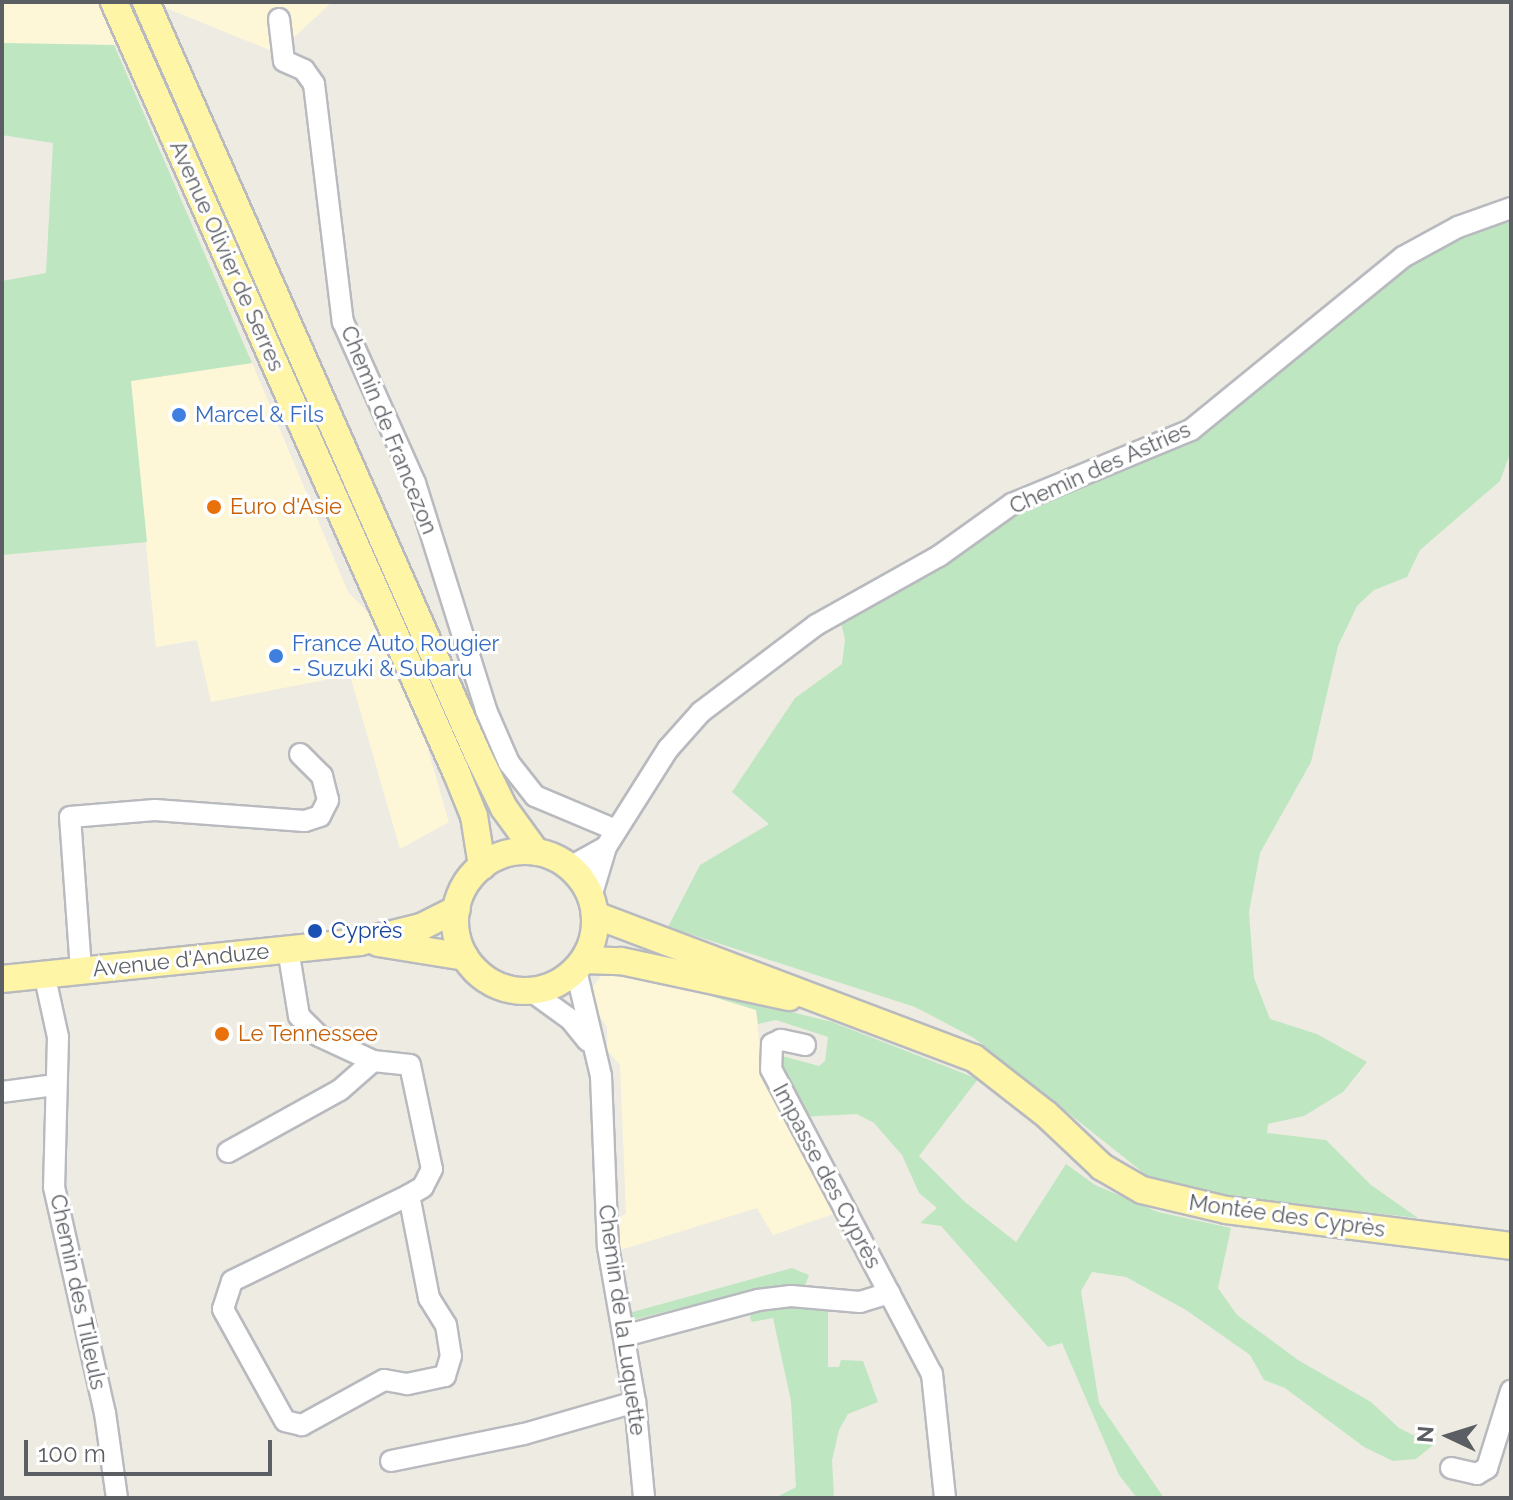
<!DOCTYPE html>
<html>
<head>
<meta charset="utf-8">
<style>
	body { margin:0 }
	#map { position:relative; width:1513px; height:1500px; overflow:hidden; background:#eeece2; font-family:Raleway,sans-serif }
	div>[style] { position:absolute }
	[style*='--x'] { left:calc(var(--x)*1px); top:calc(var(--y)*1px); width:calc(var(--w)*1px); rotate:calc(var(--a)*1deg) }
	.commercial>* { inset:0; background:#fef7d7 }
	.green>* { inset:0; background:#bee6c0 }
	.roads { filter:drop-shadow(2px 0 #b8babf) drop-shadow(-2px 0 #b8babf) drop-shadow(0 2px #b8babf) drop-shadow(0 -2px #b8babf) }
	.minor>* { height:20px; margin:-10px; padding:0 10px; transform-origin:10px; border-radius:10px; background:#fff }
	.major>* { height:26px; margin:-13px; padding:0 13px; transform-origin:13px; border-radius:13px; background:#fff5a6 }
	.major>.ring { margin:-13px; padding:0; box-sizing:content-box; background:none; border:26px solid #fff5a6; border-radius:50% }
	.dots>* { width:22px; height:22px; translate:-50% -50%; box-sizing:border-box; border:4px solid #fff; border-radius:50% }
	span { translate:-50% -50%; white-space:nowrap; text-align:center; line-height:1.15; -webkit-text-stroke:6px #fff; paint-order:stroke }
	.street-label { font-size:22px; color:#5b5e63 }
	.shop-label { font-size:22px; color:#366cbe }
	.left { translate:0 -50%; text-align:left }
	.food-label { font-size:22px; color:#c56008 }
	.transit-label { font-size:22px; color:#164399 }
	.frame { position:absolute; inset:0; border:4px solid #5b5e63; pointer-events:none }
	.north { position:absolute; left:1409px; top:1396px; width:80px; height:80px; -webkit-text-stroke:6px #fff; paint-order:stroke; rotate:274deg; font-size:22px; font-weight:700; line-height:32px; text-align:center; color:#5b5e63 }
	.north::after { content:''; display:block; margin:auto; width:28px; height:36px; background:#5b5e63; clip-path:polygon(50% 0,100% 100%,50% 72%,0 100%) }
	.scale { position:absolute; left:24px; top:1440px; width:248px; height:36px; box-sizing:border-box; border:4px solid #5b5e63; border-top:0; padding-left:10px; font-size:24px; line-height:28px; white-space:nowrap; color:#5b5e63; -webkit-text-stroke:6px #fff; paint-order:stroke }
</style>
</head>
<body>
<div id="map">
	<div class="commercial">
		<div style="clip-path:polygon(2px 2px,332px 2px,277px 53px,166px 8px,114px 45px,2px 43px)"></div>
		<div style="clip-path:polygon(252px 363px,348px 592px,369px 614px,426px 743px,449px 822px,400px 849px,350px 675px,211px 702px,197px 640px,156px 647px,130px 381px)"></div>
		<div style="clip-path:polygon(606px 970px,653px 978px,756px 1010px,761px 1062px,836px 1210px,833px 1214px,773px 1235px,757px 1208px,617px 1251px,614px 1223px,626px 1213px,620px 1065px,607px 1050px,607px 1027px,591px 1003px,591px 989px)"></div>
	</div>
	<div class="green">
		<div style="clip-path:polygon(2px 43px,114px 45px,252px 363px,131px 381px,147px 542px,2px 555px,2px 281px,46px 273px,53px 143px,2px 135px)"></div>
		<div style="clip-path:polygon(1511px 219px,1511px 451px,1500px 481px,1420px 550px,1407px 577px,1374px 590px,1357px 606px,1338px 646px,1311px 762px,1260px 853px,1249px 912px,1254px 978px,1270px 1019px,1317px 1034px,1367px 1062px,1343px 1092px,1304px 1116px,1268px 1124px,1267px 1133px,1326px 1140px,1371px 1185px,1418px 1218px,1215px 1195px,1150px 1178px,974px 1038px,915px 1007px,668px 927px,700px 865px,769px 824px,732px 792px,795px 698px,842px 664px,845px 640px,840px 618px,1007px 515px,1163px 451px,1387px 279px,1460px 236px)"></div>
		<div style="clip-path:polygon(653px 978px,832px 1022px,978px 1079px,919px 1156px,965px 1202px,1016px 1242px,1066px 1164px,1095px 1185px,1158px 1212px,1231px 1228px,1218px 1288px,1237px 1315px,1298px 1360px,1371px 1402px,1399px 1428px,1433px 1445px,1416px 1459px,1393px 1461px,1364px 1447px,1285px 1388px,1264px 1380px,1250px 1355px,1186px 1310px,1126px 1277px,1092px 1272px,1081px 1291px,1099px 1403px,1164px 1498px,1137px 1498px,1119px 1475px,1062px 1343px,1048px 1347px,941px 1226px,920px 1223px,937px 1208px,919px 1193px,902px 1155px,874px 1123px,857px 1114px,798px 1117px,776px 1063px,782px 1056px,819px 1066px,825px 1061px,828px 1037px,776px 1020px,758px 1024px,756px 1010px)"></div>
		<div style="clip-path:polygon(792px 1268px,809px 1275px,805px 1286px,761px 1288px,632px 1320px,629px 1313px)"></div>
		<div style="clip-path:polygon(782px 1304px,828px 1310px,828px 1367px,839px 1367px,841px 1360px,863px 1361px,878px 1402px,848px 1414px,839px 1430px,832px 1460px,834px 1498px,775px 1498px,796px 1487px,791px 1401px,773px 1318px,752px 1322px,750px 1318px,752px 1309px)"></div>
	</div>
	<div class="roads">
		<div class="minor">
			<div style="--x:279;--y:19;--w:42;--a:83.2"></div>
			<div style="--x:284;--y:61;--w:22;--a:24"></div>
			<div style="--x:304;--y:70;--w:17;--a:54"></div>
			<div style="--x:314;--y:84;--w:240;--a:83.1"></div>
			<div style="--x:343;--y:322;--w:176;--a:65.9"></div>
			<div style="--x:415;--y:483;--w:238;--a:72.6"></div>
			<div style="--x:486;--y:710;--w:58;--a:66.5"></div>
			<div style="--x:509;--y:763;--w:42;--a:51.8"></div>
			<div style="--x:535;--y:796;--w:88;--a:22.8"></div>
			<div style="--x:570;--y:867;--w:41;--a:-29.1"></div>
			<div style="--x:591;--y:897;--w:52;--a:-73.3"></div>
			<div style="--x:606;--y:847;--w:116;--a:-57.7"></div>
			<div style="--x:668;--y:749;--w:50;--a:-48.3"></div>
			<div style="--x:701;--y:712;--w:144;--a:-37.1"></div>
			<div style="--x:816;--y:625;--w:141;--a:-29.3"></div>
			<div style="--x:939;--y:556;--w:90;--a:-35.5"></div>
			<div style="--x:1012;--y:504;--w:194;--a:-22.5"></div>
			<div style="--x:1191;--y:430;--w:274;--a:-39.2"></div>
			<div style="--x:1403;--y:257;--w:63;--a:-28.6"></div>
			<div style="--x:1458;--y:227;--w:56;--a:-19.7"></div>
			<div style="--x:288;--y:949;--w:68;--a:80.7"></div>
			<div style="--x:299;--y:1016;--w:28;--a:45"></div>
			<div style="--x:319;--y:1036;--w:60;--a:24.8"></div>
			<div style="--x:373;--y:1061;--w:37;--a:6"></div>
			<div style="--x:410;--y:1065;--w:106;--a:78.1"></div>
			<div style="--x:432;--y:1169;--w:20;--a:117"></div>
			<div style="--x:423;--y:1187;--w:16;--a:150"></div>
			<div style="--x:409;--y:1195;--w:105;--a:79"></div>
			<div style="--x:429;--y:1298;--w:32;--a:58"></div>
			<div style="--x:446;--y:1325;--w:31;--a:81"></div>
			<div style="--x:451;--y:1356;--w:21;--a:107"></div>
			<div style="--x:445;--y:1376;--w:39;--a:168"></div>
			<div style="--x:407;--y:1384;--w:23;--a:-170"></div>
			<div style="--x:384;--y:1380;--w:94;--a:151.2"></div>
			<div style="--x:302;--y:1425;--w:17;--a:-167"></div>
			<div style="--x:285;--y:1421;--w:128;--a:-119"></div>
			<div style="--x:223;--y:1309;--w:29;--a:-72"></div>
			<div style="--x:232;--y:1281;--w:197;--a:-25.9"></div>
			<div style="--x:81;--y:970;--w:153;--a:-94.1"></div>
			<div style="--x:70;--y:817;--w:85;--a:-4.7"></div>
			<div style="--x:155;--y:810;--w:150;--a:4.2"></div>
			<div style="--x:305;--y:821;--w:16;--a:-18"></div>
			<div style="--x:320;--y:816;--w:18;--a:-63"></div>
			<div style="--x:328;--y:800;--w:25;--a:-104"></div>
			<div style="--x:322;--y:776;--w:31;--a:-135"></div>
			<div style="--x:576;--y:970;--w:109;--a:76.7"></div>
			<div style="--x:601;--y:1076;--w:171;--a:87.7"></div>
			<div style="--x:608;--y:1247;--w:157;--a:80.1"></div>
			<div style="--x:635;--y:1402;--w:96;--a:84.6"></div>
			<div style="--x:44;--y:973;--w:66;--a:77.7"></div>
			<div style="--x:58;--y:1037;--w:150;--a:91.5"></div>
			<div style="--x:54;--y:1187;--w:232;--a:77.3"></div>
			<div style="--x:105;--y:1413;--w:86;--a:82"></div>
			<div style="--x:531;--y:991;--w:48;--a:35.7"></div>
			<div style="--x:570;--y:1019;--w:28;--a:51"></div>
			<div style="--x:805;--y:1045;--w:25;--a:-168"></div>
			<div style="--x:781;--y:1040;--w:10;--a:156"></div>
			<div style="--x:772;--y:1044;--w:25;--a:92"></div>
			<div style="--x:771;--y:1069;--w:345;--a:62.2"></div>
			<div style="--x:932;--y:1374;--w:125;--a:84"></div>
			<div style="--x:2;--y:1092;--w:53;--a:-7.5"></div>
			<div style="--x:228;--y:1152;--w:128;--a:-29"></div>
			<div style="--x:340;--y:1090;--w:44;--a:-41.3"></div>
			<div style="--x:624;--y:1336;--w:139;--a:-15"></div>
			<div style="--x:758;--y:1300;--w:33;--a:-7"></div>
			<div style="--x:791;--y:1296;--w:69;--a:5"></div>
			<div style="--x:860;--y:1302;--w:31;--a:-17"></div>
			<div style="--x:391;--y:1461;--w:136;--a:-11.5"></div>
			<div style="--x:524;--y:1434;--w:116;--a:-16.1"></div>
			<div style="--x:1451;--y:1468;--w:27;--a:13"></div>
			<div style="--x:1477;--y:1474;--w:12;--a:-31"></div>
			<div style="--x:1487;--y:1468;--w:81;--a:-72.7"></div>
		</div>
		<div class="major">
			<div style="--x:114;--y:2;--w:845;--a:66.04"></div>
			<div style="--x:457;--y:774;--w:45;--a:68"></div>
			<div style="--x:474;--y:816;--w:51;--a:80.9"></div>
			<div style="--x:146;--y:2;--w:821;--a:66.21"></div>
			<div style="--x:477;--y:753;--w:61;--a:63.9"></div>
			<div style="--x:504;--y:808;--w:54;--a:54"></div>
			<div class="ring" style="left:455px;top:851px;width:114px;height:114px"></div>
			<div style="--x:595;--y:915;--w:405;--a:20.7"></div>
			<div style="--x:974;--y:1058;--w:91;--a:37.9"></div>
			<div style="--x:1046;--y:1114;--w:77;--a:43.4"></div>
			<div style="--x:1102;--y:1167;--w:46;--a:29.9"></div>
			<div style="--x:1142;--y:1190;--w:86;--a:13.4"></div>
			<div style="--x:1226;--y:1210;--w:287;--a:7.2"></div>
			<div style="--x:378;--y:943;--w:88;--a:9.1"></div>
			<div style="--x:584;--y:960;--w:37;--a:2"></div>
			<div style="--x:621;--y:961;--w:172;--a:12.1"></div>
			<div style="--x:2;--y:979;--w:360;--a:-5.9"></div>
			<div style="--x:360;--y:942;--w:63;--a:-13.8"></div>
			<div style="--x:421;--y:927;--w:40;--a:-26.6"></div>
		</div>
	</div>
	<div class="dots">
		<div style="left:179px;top:415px;background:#3f7fe0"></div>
		<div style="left:214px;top:507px;background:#e8710a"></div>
		<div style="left:276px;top:656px;background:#3f7fe0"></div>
		<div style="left:315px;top:931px;background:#1a4fb4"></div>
		<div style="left:222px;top:1034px;background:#e8710a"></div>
	</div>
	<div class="street-label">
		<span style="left:227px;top:256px;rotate:66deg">Avenue Olivier de Serres</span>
		<span style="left:389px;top:430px;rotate:68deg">Chemin de Francezon</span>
		<span style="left:1100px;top:468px;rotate:-24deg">Chemin des Astries</span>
		<span style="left:181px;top:960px;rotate:-6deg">Avenue d'Anduze</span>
		<span style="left:827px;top:1176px;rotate:62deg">Impasse des Cyprès</span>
		<span style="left:1287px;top:1216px;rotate:8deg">Montée des Cyprès</span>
		<span style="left:78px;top:1292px;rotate:78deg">Chemin des Tilleuls</span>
		<span style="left:622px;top:1320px;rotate:82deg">Chemin de la Luquette</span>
	</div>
	<div class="shop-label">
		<span class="left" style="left:195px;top:415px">Marcel &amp; Fils</span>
		<span class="left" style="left:292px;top:656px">France Auto Rougier<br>- Suzuki &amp; Subaru</span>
	</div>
	<div class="food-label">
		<span class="left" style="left:230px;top:507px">Euro d'Asie</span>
		<span class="left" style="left:238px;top:1034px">Le Tennessee</span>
	</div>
	<div class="transit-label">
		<span class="left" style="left:331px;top:931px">Cyprès</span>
	</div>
	<div class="frame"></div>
	<div class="north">N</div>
	<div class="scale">100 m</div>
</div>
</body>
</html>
